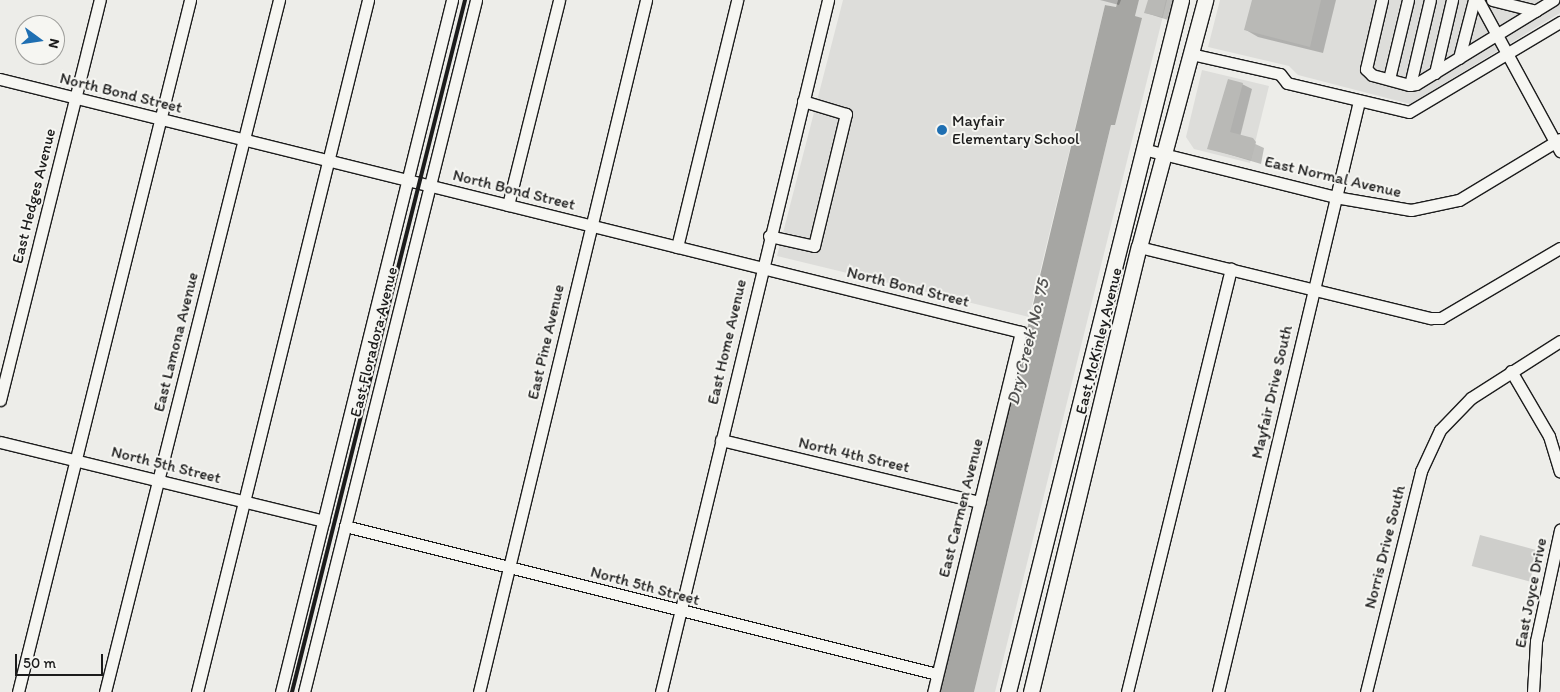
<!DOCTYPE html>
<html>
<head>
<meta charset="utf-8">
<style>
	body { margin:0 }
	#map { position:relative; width:1560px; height:692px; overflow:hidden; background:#edede9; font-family:Itim,sans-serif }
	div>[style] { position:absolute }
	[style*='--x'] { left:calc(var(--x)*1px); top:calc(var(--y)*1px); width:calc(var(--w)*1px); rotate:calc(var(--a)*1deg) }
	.built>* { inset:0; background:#ddddda }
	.green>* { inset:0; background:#cececb; transform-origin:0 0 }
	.water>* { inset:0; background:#a6a6a3 }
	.shadow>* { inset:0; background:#0003 }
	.building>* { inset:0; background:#b9b9b6 }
	.roads { filter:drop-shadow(1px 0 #1c1c1c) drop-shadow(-1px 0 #1c1c1c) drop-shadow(0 1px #1c1c1c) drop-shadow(0 -1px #1c1c1c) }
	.minor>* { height:11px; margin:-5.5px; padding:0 5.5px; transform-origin:5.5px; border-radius:5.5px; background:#f6f6f2 }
	.major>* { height:15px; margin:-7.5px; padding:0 7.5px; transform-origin:7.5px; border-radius:7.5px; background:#f6f6f2 }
	.rail>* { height:4px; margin:-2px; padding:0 2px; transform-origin:2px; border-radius:2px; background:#1c1c1c }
	.dots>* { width:14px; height:14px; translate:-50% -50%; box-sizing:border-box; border:2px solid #f6f6f2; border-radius:50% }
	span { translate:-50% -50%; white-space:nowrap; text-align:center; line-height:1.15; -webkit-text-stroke:4px #f6f6f2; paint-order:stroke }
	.street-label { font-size:16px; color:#1c1c1c }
	.poi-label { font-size:16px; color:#1c1c1c }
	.left { translate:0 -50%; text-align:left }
	.water-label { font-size:18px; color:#535352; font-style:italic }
	.north { position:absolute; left:15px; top:15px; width:50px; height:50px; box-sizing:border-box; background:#f6f6f2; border:1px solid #9f9f9c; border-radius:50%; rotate:104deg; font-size:14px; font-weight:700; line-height:20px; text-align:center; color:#1c1c1c }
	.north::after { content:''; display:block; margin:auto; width:18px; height:22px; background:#1f6fb2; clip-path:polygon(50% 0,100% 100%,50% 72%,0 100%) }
	.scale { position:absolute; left:15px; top:654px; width:88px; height:22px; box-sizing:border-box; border:2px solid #1c1c1c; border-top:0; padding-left:6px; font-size:15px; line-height:18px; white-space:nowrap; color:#1c1c1c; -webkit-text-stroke:4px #f6f6f2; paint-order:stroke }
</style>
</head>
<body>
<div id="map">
	<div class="built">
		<div style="clip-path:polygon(843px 0,1118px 0,1116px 7px,1105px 5px,1029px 317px,777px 256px)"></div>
		<div style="clip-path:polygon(1139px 0,1167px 0,995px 692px,974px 692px,1111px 125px,1114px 125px,1141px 18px,1135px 16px)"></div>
		<div style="clip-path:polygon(1220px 0,1560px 0,1560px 13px,1410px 104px,1298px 75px,1289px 66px,1208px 47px)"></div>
		<div style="clip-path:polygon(1202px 70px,1269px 86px,1250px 163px,1194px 149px,1186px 137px)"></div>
	</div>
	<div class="green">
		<div style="left:1480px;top:535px;width:60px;height:32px;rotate:15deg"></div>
	</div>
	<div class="water">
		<div style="clip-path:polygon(1118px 0,1139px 0,1135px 16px,1142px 18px,1115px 125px,1111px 125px,974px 692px,940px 692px,1105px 5px,1116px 7px)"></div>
	</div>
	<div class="shadow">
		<div style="clip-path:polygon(1100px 0,1121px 0,1119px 5px)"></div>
		<div style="clip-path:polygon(1149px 0,1173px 0,1168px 20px,1146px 13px)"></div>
		<div style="clip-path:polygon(1253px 0,1336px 0,1323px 53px,1258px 37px,1246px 30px)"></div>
		<div style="clip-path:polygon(1242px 84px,1252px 89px,1240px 137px,1264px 148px,1261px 164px,1208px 148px)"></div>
	</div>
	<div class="building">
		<div style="clip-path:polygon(1148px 0,1166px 0,1162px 17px,1144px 13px)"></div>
		<div style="clip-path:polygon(1252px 0,1321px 0,1310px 47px,1244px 30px)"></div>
		<div style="clip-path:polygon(1228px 79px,1243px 83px,1230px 132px,1253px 138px,1256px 142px,1251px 160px,1207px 149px)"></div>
	</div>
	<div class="roads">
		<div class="minor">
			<div style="--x:1382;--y:0;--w:71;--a:103.1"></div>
			<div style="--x:1366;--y:69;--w:8;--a:45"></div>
			<div style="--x:1372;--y:75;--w:39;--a:15"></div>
			<div style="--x:1410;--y:85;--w:6;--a:-9"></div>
			<div style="--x:1416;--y:84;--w:161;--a:-31.5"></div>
			<div style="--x:1478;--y:0;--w:172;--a:61.5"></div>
			<div style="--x:1492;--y:0;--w:45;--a:14"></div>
			<div style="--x:1191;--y:54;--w:91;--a:12.7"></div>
			<div style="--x:1280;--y:74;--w:11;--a:52"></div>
			<div style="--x:1287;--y:83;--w:125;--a:13.4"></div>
			<div style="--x:1409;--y:112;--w:176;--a:-30.8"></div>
			<div style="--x:1459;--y:58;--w:60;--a:-75.5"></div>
			<div style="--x:1435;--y:73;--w:75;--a:-76.9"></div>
			<div style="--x:0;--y:79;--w:1052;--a:13.92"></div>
			<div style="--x:1021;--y:332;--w:371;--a:103.7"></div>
			<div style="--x:1389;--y:79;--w:81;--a:-76.5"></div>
			<div style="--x:1410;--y:85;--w:87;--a:-76.8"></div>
			<div style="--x:1143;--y:149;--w:198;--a:14"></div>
			<div style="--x:1335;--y:197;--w:77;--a:9.7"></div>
			<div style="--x:1411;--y:210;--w:49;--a:-11.8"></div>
			<div style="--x:1459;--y:200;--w:118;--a:-31.1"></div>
			<div style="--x:508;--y:205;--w:211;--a:-76"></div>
			<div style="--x:769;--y:236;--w:46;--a:12.5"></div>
			<div style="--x:814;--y:246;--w:136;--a:-76.4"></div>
			<div style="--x:846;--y:114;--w:45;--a:-163.2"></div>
			<div style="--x:677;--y:247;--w:254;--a:-76.3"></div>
			<div style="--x:1139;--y:247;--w:301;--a:13.7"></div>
			<div style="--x:1431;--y:318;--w:10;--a:0"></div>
			<div style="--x:1441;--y:318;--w:138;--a:-30.5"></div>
			<div style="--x:1511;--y:371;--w:75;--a:59.7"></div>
			<div style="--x:1549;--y:436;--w:37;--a:73"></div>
			<div style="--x:0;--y:400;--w:412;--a:-76"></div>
			<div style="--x:721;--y:440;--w:266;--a:13.5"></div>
			<div style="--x:0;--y:442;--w:333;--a:13.7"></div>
			<div style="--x:345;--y:526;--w:610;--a:14.04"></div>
			<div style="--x:18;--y:692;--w:713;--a:-76.04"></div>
			<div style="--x:105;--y:692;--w:714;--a:-75.89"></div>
			<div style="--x:197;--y:692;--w:713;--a:-76.12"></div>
			<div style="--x:281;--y:692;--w:713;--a:-76.12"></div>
			<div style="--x:304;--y:692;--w:713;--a:-76.04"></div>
			<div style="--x:479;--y:692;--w:712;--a:-76.43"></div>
			<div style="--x:661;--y:692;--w:712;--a:-76.43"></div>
			<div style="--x:1127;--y:692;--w:436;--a:-76.2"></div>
			<div style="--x:1218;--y:692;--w:608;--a:-76.58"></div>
			<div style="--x:1366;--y:692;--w:228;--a:-76"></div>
			<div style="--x:1421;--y:471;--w:45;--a:-65.1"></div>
			<div style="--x:1440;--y:430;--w:45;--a:-45.9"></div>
			<div style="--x:1471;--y:398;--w:106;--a:-32.6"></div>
			<div style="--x:1533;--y:692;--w:51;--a:-86.6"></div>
			<div style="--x:1536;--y:641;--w:114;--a:-77.8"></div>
		</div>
		<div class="major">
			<div style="--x:1008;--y:692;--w:713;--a:-75.96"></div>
			<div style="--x:1031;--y:692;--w:458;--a:-76.4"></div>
			<div style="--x:1139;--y:247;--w:256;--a:-75"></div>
		</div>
	</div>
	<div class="rail">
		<div style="--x:292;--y:692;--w:713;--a:-75.96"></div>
	</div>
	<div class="dots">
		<div style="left:942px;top:130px;background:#1f6fb2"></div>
	</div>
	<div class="street-label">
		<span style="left:121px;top:93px;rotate:14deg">North Bond Street</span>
		<span style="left:1333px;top:177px;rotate:13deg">East Normal Avenue</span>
		<span style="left:514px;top:190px;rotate:14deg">North Bond Street</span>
		<span style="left:34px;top:196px;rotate:-76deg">East Hedges Avenue</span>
		<span style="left:908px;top:287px;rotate:14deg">North Bond Street</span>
		<span style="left:1099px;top:341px;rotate:-76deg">East McKinley Avenue</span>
		<span style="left:176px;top:342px;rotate:-76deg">East Lamona Avenue</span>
		<span style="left:374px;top:342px;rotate:-76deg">East Floradora Avenue</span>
		<span style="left:546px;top:342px;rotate:-77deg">East Pine Avenue</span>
		<span style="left:727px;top:342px;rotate:-77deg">East Home Avenue</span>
		<span style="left:1272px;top:392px;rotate:-77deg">Mayfair Drive South</span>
		<span style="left:854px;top:455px;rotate:13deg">North 4th Street</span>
		<span style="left:166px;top:465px;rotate:14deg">North 5th Street</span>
		<span style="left:961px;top:508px;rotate:-76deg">East Carmen Avenue</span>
		<span style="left:1385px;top:547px;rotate:-76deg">Norris Drive South</span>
		<span style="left:645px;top:586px;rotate:15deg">North 5th Street</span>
		<span style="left:1531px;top:593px;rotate:-79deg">East Joyce Drive</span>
	</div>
	<div class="poi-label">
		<span class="left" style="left:952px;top:130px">Mayfair<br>Elementary School</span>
	</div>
	<div class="water-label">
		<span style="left:1028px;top:342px;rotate:-76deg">Dry Creek No. 75</span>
	</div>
	<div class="north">N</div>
	<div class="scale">50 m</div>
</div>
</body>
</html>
